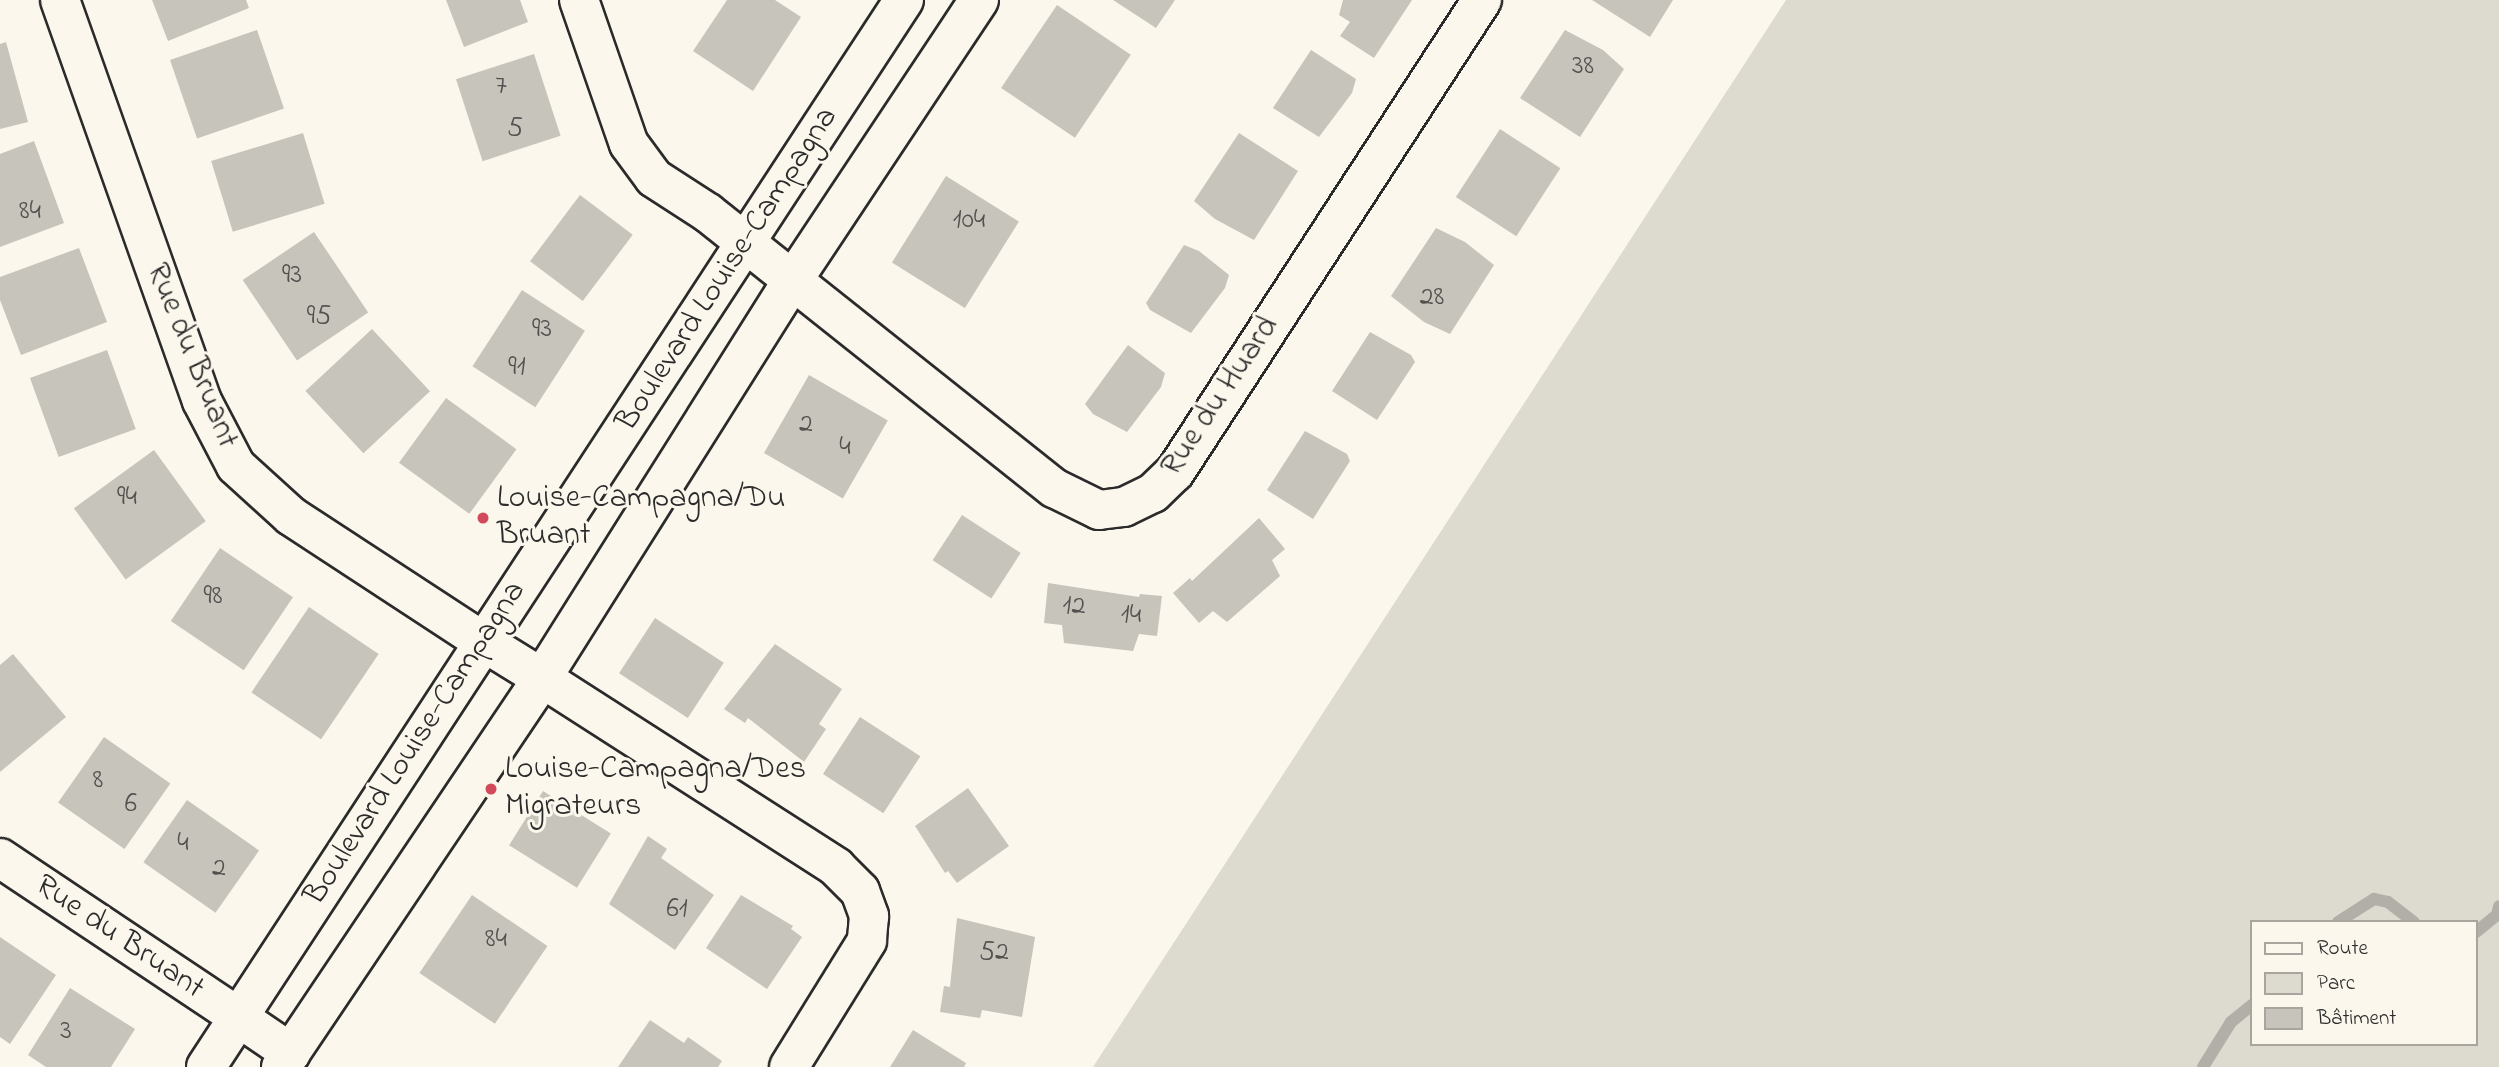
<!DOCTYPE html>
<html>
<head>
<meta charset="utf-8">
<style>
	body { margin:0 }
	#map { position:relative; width:2499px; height:1067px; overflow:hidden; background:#fbf7ec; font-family:"Indie Flower",sans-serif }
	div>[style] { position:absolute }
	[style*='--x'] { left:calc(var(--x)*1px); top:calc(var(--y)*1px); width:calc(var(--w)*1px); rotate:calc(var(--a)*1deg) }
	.green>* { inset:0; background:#dddad0 }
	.stream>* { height:12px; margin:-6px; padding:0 6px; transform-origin:6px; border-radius:6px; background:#b1afa7 }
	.building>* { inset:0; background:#c7c4bc; transform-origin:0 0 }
	.roads { filter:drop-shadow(2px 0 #2b2b2b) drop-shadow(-2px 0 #2b2b2b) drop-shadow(0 2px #2b2b2b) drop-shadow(0 -2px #2b2b2b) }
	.street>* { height:38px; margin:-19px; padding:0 19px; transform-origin:19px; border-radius:19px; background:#fbf7ec }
	.secondary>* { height:38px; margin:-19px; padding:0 19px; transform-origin:19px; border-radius:19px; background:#fbf7ec }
	.dots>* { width:19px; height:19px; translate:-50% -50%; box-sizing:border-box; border:4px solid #fbf7ec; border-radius:50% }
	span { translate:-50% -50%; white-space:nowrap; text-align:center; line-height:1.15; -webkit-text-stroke:6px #fbf7ec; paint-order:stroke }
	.number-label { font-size:28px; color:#52514f }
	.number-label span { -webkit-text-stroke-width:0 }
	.street-label { font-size:32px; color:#2b2b2b }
	.poi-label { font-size:32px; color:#2b2b2b }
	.left { translate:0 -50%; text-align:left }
	.legend { position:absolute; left:2250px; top:920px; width:228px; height:126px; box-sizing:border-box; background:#fbf7ec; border:2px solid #a8a59f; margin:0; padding:9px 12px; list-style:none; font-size:21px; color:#2b2b2b }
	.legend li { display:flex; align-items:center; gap:14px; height:35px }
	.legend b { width:35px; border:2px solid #a8a59f }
</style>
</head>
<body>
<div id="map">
	<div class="green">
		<div style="clip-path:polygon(evenodd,1786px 0,2499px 0,2499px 1067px,1093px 1067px,1786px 0,2252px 922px,2476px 922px,2476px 1044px,2252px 1044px,2252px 922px)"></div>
	</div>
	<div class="stream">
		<div style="--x:2338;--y:922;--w:43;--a:-32.6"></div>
		<div style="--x:2374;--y:899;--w:14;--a:12"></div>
		<div style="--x:2388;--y:902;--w:33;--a:38"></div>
		<div style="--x:2476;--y:932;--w:27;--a:-39"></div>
		<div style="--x:2497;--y:915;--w:9;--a:-77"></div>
		<div style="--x:2203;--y:1067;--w:53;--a:-58.1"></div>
		<div style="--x:2231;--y:1022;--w:27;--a:-39"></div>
	</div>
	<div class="building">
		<div style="clip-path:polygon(152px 0,246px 0,249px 8px,168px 41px)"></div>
		<div style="clip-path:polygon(446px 0,520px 0,528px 22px,464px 47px)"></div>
		<div style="clip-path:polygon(727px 0,775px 0,801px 17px,753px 91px,693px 51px)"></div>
		<div style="clip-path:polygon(1113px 0,1175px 0,1156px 28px)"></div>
		<div style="clip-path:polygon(1343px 0,1412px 0,1374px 58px,1340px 36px,1350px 22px,1339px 15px)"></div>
		<div style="clip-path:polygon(1592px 0,1673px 0,1650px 37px)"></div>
		<div style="left:1057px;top:5px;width:89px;height:100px;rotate:34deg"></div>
		<div style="left:257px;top:30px;width:83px;height:92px;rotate:71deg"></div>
		<div style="clip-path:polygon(1565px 30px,1603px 50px,1624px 69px,1580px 137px,1520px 98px)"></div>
		<div style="clip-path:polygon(6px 42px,28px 122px,0 129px,0 44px)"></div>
		<div style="clip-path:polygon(1311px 50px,1356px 79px,1352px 93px,1319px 137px,1273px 108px)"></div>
		<div style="left:534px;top:54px;width:86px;height:82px;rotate:72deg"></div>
		<div style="left:1500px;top:129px;width:72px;height:81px;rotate:33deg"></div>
		<div style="left:303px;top:133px;width:74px;height:96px;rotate:73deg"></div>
		<div style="clip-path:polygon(1239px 133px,1298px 171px,1254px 240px,1215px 219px,1194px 201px)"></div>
		<div style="clip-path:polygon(34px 141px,64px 223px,0 247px,0 154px)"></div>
		<div style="left:946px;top:176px;width:86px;height:102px;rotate:32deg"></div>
		<div style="left:580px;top:195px;width:66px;height:83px;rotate:37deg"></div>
		<div style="clip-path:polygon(1436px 228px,1465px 242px,1494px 265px,1450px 334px,1424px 322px,1391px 296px)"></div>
		<div style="left:314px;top:232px;width:97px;height:86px;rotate:56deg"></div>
		<div style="clip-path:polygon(1184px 245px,1199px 251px,1229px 275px,1225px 288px,1191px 333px,1150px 310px,1146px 303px)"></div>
		<div style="clip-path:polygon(79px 248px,107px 322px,21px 355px,0 300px,0 277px)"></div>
		<div style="left:522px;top:290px;width:75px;height:91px;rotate:33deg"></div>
		<div style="left:372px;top:329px;width:85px;height:91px;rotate:47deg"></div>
		<div style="clip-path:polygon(1370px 332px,1411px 355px,1415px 362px,1377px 420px,1332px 391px)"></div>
		<div style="clip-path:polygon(1128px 345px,1165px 373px,1161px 387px,1127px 432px,1093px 414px,1085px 404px)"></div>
		<div style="left:107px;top:350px;width:84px;height:82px;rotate:70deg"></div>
		<div style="left:809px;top:375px;width:91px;height:90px;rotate:30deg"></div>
		<div style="left:446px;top:398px;width:87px;height:80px;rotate:36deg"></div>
		<div style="clip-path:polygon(1305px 431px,1347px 454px,1350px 461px,1313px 519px,1267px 490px)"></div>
		<div style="left:154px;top:450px;width:88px;height:99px;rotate:54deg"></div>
		<div style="left:962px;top:515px;width:70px;height:54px;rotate:33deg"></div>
		<div style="clip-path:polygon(1259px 518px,1285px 549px,1272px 560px,1280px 576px,1227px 622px,1213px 611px,1199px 623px,1173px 593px,1190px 578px,1192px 581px)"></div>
		<div style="left:220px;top:548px;width:88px;height:88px;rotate:34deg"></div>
		<div style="clip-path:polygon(1048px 583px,1139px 597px,1140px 594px,1162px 596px,1157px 636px,1139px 634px,1133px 651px,1064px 643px,1062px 625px,1044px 623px)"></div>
		<div style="left:309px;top:607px;width:84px;height:103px;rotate:34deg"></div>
		<div style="left:655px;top:618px;width:82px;height:66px;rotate:33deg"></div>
		<div style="clip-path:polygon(775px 644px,842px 689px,819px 724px,826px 729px,804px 762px,748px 718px,745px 723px,724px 709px)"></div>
		<div style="clip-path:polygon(13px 654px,66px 717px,0 772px,0 665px)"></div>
		<div style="left:860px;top:717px;width:72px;height:68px;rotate:33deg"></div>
		<div style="left:104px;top:737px;width:81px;height:80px;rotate:35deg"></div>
		<div style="clip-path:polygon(968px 788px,1009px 846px,957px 883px,948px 871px,945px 873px,915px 826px)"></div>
		<div style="left:543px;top:791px;width:80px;height:64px;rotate:32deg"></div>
		<div style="left:187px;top:800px;width:88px;height:76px;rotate:35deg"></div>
		<div style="clip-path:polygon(648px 836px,667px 849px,661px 858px,714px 895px,675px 950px,609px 904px)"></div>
		<div style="left:472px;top:895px;width:91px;height:94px;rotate:34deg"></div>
		<div style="clip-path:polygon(741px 895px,793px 926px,791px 929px,802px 937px,767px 989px,706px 948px)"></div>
		<div style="clip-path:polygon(957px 918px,1035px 937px,1022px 1017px,982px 1010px,980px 1018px,940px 1012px,944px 986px,950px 987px)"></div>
		<div style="clip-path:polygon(0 937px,56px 975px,10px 1044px,0 1037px)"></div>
		<div style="clip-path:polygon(70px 988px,135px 1029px,111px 1067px,46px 1067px,28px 1055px)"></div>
		<div style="clip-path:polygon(650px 1020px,684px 1043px,688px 1037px,722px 1061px,718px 1067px,618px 1067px)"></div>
		<div style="clip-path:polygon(913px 1030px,966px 1063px,964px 1067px,890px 1067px)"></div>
	</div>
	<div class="roads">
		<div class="street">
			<div style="--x:60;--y:0;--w:425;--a:70.5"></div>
			<div style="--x:202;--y:401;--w:73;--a:62.4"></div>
			<div style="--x:236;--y:466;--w:74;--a:42.3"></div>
			<div style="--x:291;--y:516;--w:228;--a:33.2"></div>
			<div style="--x:579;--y:0;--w:152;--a:70.9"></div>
			<div style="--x:629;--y:144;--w:42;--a:53.7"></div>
			<div style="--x:654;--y:178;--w:64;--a:32.9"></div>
			<div style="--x:708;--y:213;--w:442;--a:38.5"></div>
			<div style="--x:1054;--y:488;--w:50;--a:26.1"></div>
			<div style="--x:1099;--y:510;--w:25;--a:-7"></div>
			<div style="--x:1124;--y:507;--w:32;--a:-26"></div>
			<div style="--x:1153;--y:493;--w:30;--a:-44"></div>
			<div style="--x:1175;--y:472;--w:563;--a:-56.96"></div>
			<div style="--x:542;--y:678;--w:350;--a:32.7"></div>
			<div style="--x:836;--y:867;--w:34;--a:45"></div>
			<div style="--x:860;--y:891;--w:27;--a:70"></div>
			<div style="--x:869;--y:916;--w:25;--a:95"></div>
			<div style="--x:867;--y:941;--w:148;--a:121.8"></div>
			<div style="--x:0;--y:858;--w:286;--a:33.7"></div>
		</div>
		<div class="secondary">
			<div style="--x:482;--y:641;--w:70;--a:31.7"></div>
			<div style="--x:238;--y:1017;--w:64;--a:34.2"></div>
			<div style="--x:206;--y:1067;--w:1275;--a:-56.81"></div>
			<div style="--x:281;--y:1067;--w:468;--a:-56.1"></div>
			<div style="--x:542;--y:678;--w:471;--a:-57.8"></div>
			<div style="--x:793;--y:280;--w:336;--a:-56.4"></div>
		</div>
	</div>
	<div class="dots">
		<div style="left:483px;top:518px;background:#d1495b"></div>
		<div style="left:491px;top:789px;background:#d1495b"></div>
	</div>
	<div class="number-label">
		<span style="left:1583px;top:67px">38</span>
		<span style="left:501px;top:87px">7</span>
		<span style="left:515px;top:129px">5</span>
		<span style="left:30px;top:212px">84</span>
		<span style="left:969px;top:221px">104</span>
		<span style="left:292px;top:276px">93</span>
		<span style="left:1432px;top:298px">28</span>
		<span style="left:319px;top:317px">95</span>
		<span style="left:542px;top:330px">93</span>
		<span style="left:517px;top:368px">91</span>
		<span style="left:806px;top:425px">2</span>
		<span style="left:845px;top:448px">4</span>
		<span style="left:127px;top:498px">94</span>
		<span style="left:213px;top:597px">98</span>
		<span style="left:1074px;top:607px">12</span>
		<span style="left:1131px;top:616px">14</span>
		<span style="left:98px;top:781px">8</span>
		<span style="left:131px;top:805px">6</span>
		<span style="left:183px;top:844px">4</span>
		<span style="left:219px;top:869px">2</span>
		<span style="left:677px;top:910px">61</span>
		<span style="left:496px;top:940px">84</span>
		<span style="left:994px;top:953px">52</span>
		<span style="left:66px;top:1032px">3</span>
	</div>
	<div class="street-label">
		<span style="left:728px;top:270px;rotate:-57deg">Boulevard Louise-Campagna</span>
		<span style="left:191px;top:356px;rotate:68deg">Rue du Bruant</span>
		<span style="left:1221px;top:397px;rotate:-56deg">Rue du Huard</span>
		<span style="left:416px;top:744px;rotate:-57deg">Boulevard Louise-Campagna</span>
		<span style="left:119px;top:938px;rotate:34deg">Rue du Bruant</span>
	</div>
	<div class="poi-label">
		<span class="left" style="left:497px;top:518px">Louise-Campagna/Du<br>Bruant</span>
		<span class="left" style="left:505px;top:789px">Louise-Campagna/Des<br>Migrateurs</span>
	</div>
	<ul class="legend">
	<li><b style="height:9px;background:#fbf7ec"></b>Route</li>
	<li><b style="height:19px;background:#dddad0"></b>Parc</li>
	<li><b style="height:19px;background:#c7c4bc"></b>Bâtiment</li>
	</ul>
</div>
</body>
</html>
